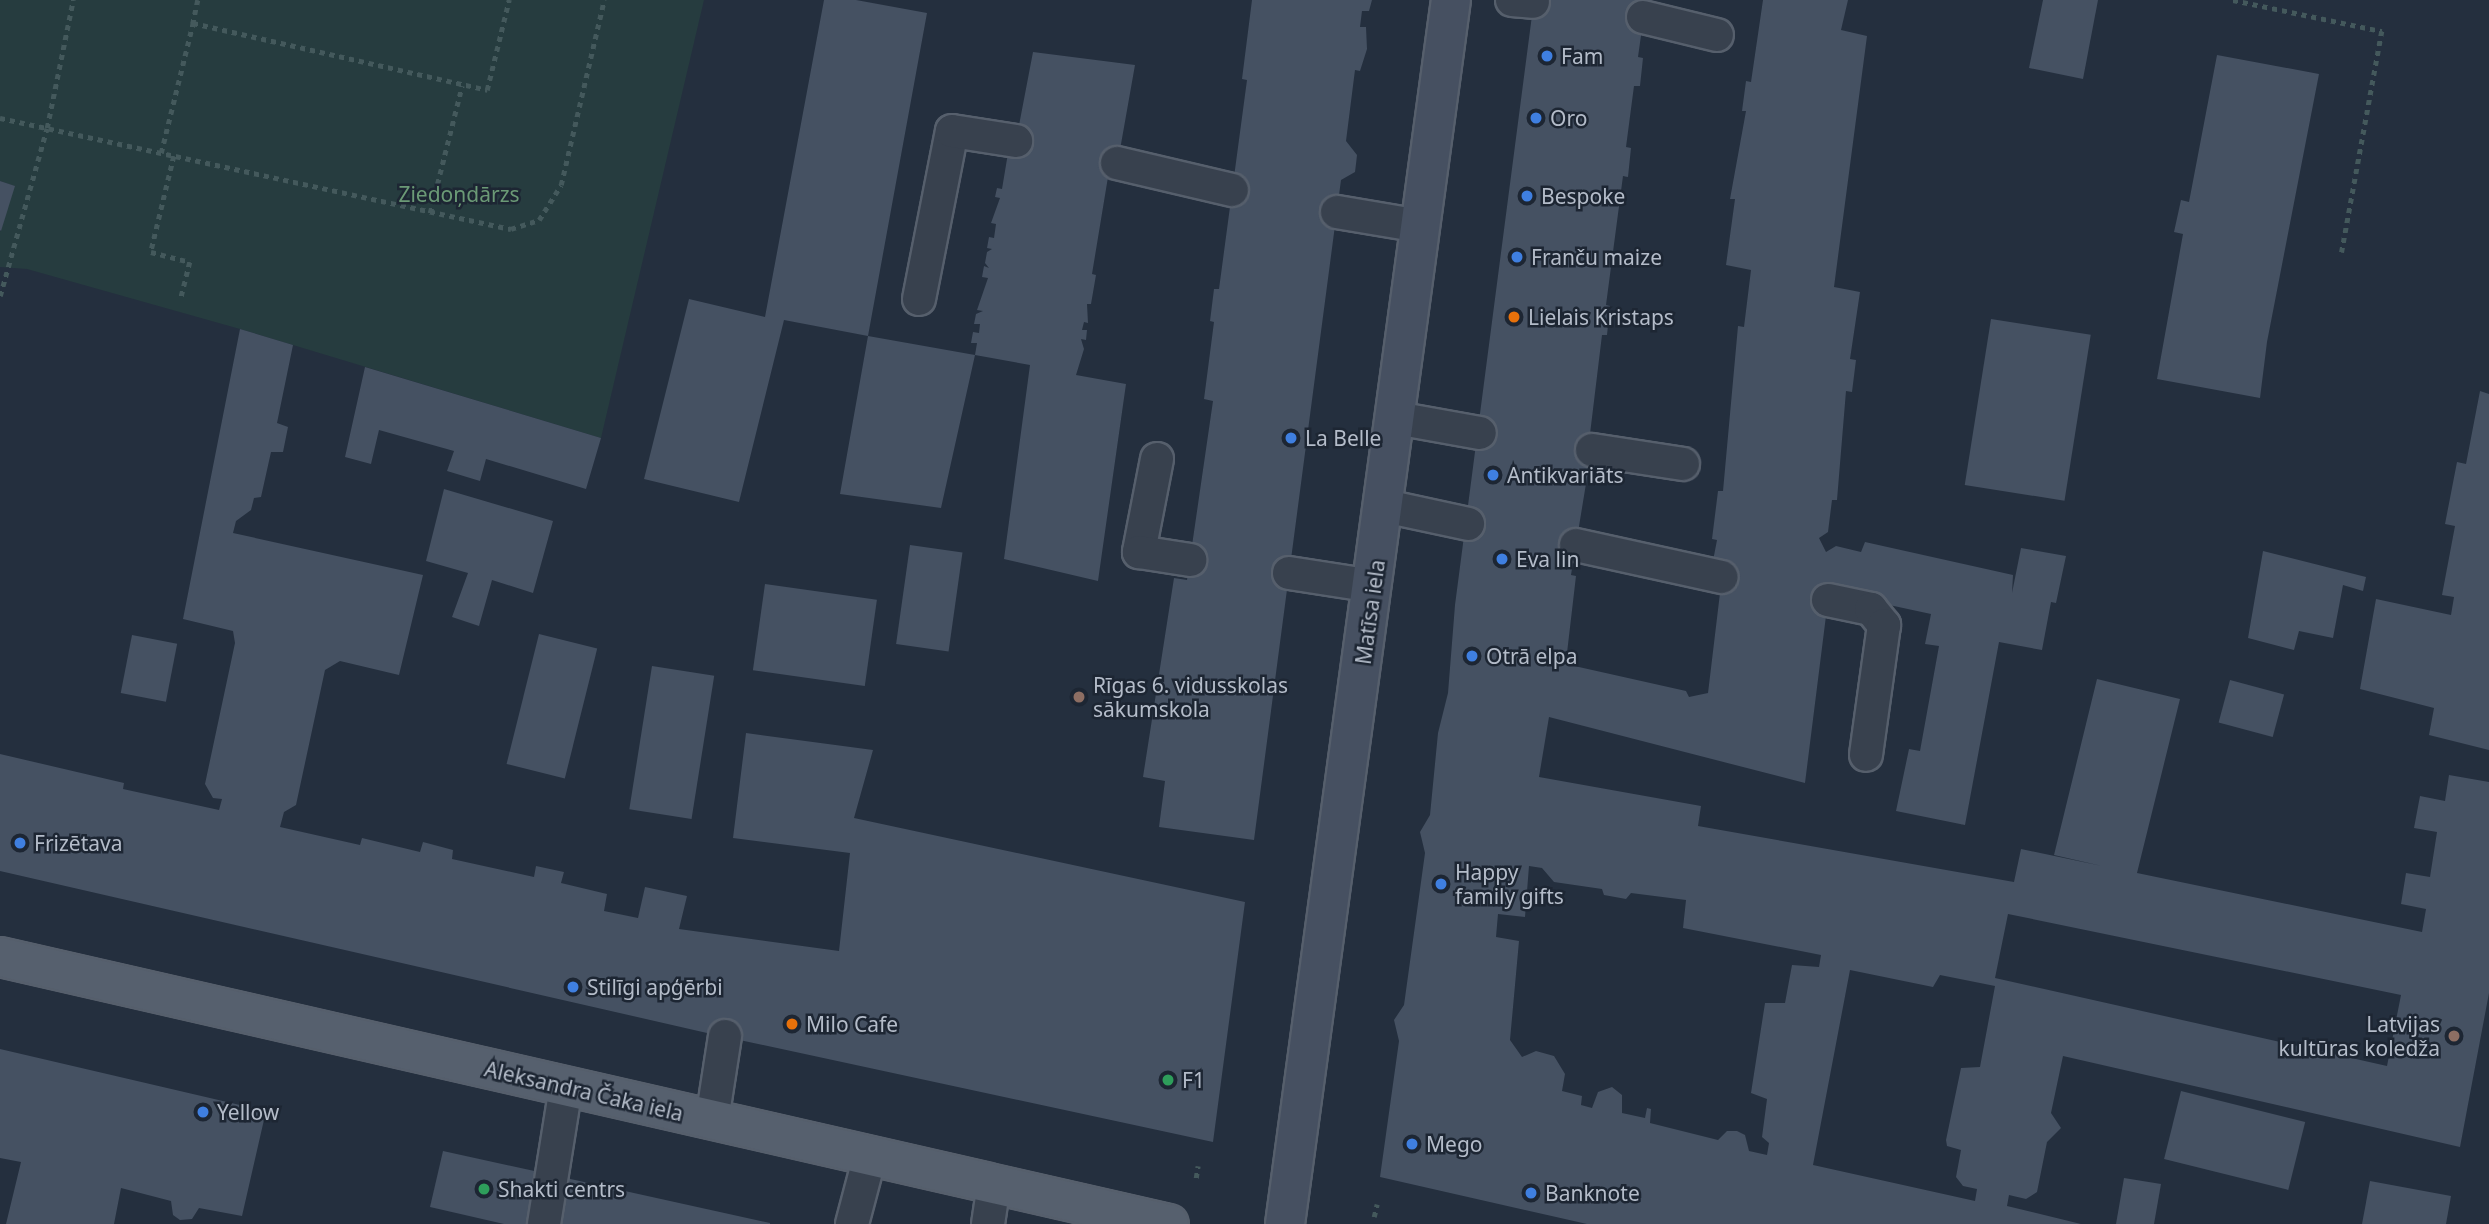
<!DOCTYPE html>
<html>
<head>
<meta charset="utf-8">
<style>
	body { margin:0 }
	#map { position:relative; width:2489px; height:1224px; overflow:hidden; background:#242f3e; font-family:"Noto Sans",sans-serif }
	div>[style] { position:absolute }
	[style*='--x'] { left:calc(var(--x)*1px); top:calc(var(--y)*1px); width:calc(var(--w)*1px); rotate:calc(var(--a)*1deg) }
	.green>* { inset:0; background:#263c3f }
	.building>* { inset:0; background:#455162; transform-origin:0 0 }
	.path>* { height:4.5px; margin-top:-2.25px; transform-origin:0; background:repeating-linear-gradient(90deg,#44595c 0 5px,transparent 0 10px) }
	.roads { filter:drop-shadow(2px 0 #565f6c) drop-shadow(-2px 0 #565f6c) drop-shadow(0 2px #565f6c) drop-shadow(0 -2px #565f6c) }
	.lane>* { height:32px; margin:-16px; padding:0 16px; transform-origin:16px; border-radius:16px; background:#38414e }
	.secondary>* { height:38px; margin:-19px; padding:0 19px; transform-origin:19px; border-radius:19px; background:#465061 }
	.primary>* { height:38px; margin:-19px; padding:0 19px; transform-origin:19px; border-radius:19px; background:#56606e }
	.dots>* { width:19px; height:19px; translate:-50% -50%; box-sizing:border-box; border:4px solid #1d2633; border-radius:50% }
	span { translate:-50% -50%; white-space:nowrap; text-align:center; line-height:1.15; -webkit-text-stroke:5px #1d2633; paint-order:stroke }
	.poi-label { font-size:21px; color:#b4bcc9 }
	.left { translate:0 -50%; text-align:left }
	.right { translate:-100% -50%; text-align:right }
	.park-label { font-size:21px; color:#6b9a76 }
	.street-label { font-size:21px; color:#b4bcc9 }
</style>
</head>
<body>
<div id="map">
	<div class="green">
		<div style="clip-path:polygon(0 0,704px 0,601px 438px,240px 329px,27px 269px,0 267px,0 232px,14px 186px,0 181px)"></div>
	</div>
	<div class="building">
		<div style="clip-path:polygon(824px 0,856px 0,927px 13px,868px 336px,975px 355px,941px 508px,840px 494px,868px 336px,784px 320px,739px 502px,644px 479px,689px 299px,765px 317px)"></div>
		<div style="clip-path:polygon(1252px 0,1372px 0,1369px 11px,1362px 11px,1360px 27px,1366px 27px,1367px 49px,1360px 71px,1355px 70px,1346px 141px,1357px 155px,1356px 164px,1355px 172px,1341px 180px,1254px 840px,1159px 827px,1165px 781px,1143px 777px,1174px 578px,1187px 580px,1213px 401px,1204px 399px,1214px 322px,1210px 321px,1214px 289px,1219px 289px,1247px 80px,1242px 79px)"></div>
		<div style="clip-path:polygon(evenodd,1534px 0,1646px 0,1638px 57px,1643px 58px,1640px 86px,1634px 86px,1626px 147px,1631px 148px,1628px 177px,1623px 176px,1606px 305px,1610px 306px,1607px 335px,1602px 335px,1590px 434px,1594px 435px,1571px 575px,1576px 576px,1567px 653px,1562px 652px,1561px 663px,1686px 691px,1689px 697px,1708px 693px,1723px 568px,1712px 566px,1717px 540px,1712px 539px,1718px 491px,1723px 491px,1738px 326px,1744px 327px,1751px 270px,1726px 265px,1735px 199px,1730px 199px,1746px 111px,1742px 111px,1746px 81px,1751px 82px,1763px 0,1848px 0,1841px 30px,1867px 36px,1834px 287px,1860px 292px,1850px 359px,1856px 360px,1852px 392px,1846px 391px,1837px 500px,1832px 500px,1828px 532px,1819px 538px,1826px 552px,1836px 546px,1861px 552px,1865px 542px,2013px 575px,2012px 593px,2021px 548px,2066px 556px,2056px 603px,2051px 602px,2042px 650px,1999px 642px,1965px 825px,1896px 811px,1909px 749px,1920px 751px,1939px 646px,1925px 644px,1931px 614px,1829px 592px,1805px 783px,1549px 717px,1539px 777px,1701px 806px,1698px 826px,2014px 882px,2021px 849px,2102px 866px,2054px 855px,2097px 679px,2180px 699px,2137px 873px,2422px 932px,2426px 909px,2401px 904px,2406px 873px,2430px 877px,2437px 832px,2414px 828px,2420px 796px,2445px 801px,2449px 775px,2489px 782px,2489px 993px,2460px 1147px,2063px 1056px,2051px 1113px,2061px 1128px,2047px 1142px,2037px 1192px,2026px 1199px,2009px 1195px,2007px 1206px,2081px 1224px,1587px 1224px,1380px 1177px,1399px 1041px,1394px 1020px,1404px 1005px,1425px 853px,1420px 832px,1430px 815px,1438px 733px,1448px 693px,1455px 605px,1534px 0,1529px 866px,1542px 868px,1554px 882px,1602px 889px,1604px 895px,1626px 899px,1631px 893px,1686px 900px,1683px 928px,1821px 955px,1819px 967px,1792px 965px,1785px 1003px,1765px 1003px,1751px 1093px,1767px 1099px,1762px 1137px,1769px 1143px,1767px 1155px,1749px 1151px,1745px 1135px,1737px 1131px,1727px 1131px,1718px 1140px,1650px 1123px,1651px 1109px,1647px 1108px,1645px 1118px,1622px 1113px,1622px 1095px,1612px 1087px,1598px 1092px,1592px 1108px,1581px 1105px,1582px 1096px,1562px 1091px,1565px 1074px,1554px 1056px,1536px 1051px,1522px 1057px,1510px 1040px,1519px 941px,1496px 937px,1498px 914px,1525px 917px,1529px 866px,1534px 0,2008px 914px,2401px 995px,2387px 1066px,1995px 978px,2008px 914px,1534px 0,1850px 970px,1933px 987px,1940px 975px,1995px 986px,1980px 1067px,1961px 1068px,1946px 1140px,1947px 1146px,1961px 1150px,1956px 1177px,1963px 1186px,1977px 1189px,1975px 1201px,1813px 1165px,1850px 970px)"></div>
		<div style="clip-path:polygon(2043px 0,2098px 0,2083px 79px,2029px 68px)"></div>
		<div style="clip-path:polygon(1033px 52px,1135px 65px,1115px 178px,1108px 177px,1092px 274px,1096px 275px,1091px 304px,1087px 304px,1088px 323px,1084px 322px,1082px 330px,1087px 330px,1086px 340px,1081px 339px,1084px 349px,1076px 375px,1126px 384px,1098px 581px,1004px 559px,1030px 365px,975px 355px,977px 343px,971px 343px,973px 332px,979px 333px,980px 324px,974px 324px,976px 314px,983px 311px,977px 310px,988px 278px,982px 277px,984px 266px,989px 268px,985px 263px,987px 252px,992px 249px,987px 248px,989px 237px,994px 238px,996px 224px,991px 223px,1000px 198px,995px 197px,997px 188px,1002px 189px,1008px 153px,1016px 141px)"></div>
		<div style="clip-path:polygon(2217px 55px,2319px 74px,2267px 342px,2260px 398px,2157px 379px,2183px 234px,2174px 232px,2181px 200px,2189px 202px)"></div>
		<div style="clip-path:polygon(0 181px,15px 186px,1px 231px,0 230px)"></div>
		<div style="left:1991px;top:319px;width:101px;height:168px;rotate:9deg"></div>
		<div style="clip-path:polygon(240px 329px,293px 345px,277px 423px,288px 427px,283px 452px,271px 452px,261px 497px,254px 498px,251px 510px,236px 521px,233px 533px,423px 575px,399px 675px,340px 661px,325px 670px,296px 805px,284px 812px,280px 827px,360px 845px,362px 838px,420px 852px,423px 842px,453px 850px,452px 859px,534px 877px,536px 866px,564px 872px,561px 883px,607px 894px,604px 911px,638px 918px,645px 887px,687px 896px,679px 929px,839px 951px,850px 853px,733px 838px,746px 733px,873px 750px,854px 818px,1245px 902px,1213px 1142px,707px 1033px,0 871px,0 754px,124px 783px,123px 789px,219px 810px,222px 799px,213px 798px,205px 784px,235px 643px,233px 631px,183px 619px)"></div>
		<div style="clip-path:polygon(365px 367px,601px 438px,586px 489px,486px 459px,480px 481px,447px 471px,454px 451px,379px 430px,371px 464px,345px 457px)"></div>
		<div style="clip-path:polygon(2480px 391px,2489px 394px,2489px 750px,2429px 735px,2434px 708px,2360px 689px,2376px 599px,2451px 615px,2454px 597px,2442px 595px,2455px 526px,2445px 524px,2457px 462px,2466px 464px)"></div>
		<div style="clip-path:polygon(444px 489px,553px 521px,533px 593px,492px 580px,479px 626px,452px 617px,468px 573px,426px 561px)"></div>
		<div style="left:910px;top:545px;width:53px;height:100px;rotate:8deg"></div>
		<div style="clip-path:polygon(2263px 551px,2366px 577px,2363px 591px,2343px 585px,2333px 638px,2299px 631px,2294px 650px,2248px 638px)"></div>
		<div style="left:765px;top:584px;width:113px;height:87px;rotate:8deg"></div>
		<div style="left:539px;top:634px;width:60px;height:134px;rotate:14deg"></div>
		<div style="left:132px;top:635px;width:46px;height:59px;rotate:11deg"></div>
		<div style="left:652px;top:666px;width:63px;height:145px;rotate:9deg"></div>
		<div style="left:2230px;top:680px;width:56px;height:44px;rotate:15deg"></div>
		<div style="clip-path:polygon(0 1049px,266px 1111px,242px 1216px,199px 1208px,192px 1219px,180px 1220px,173px 1215px,171px 1201px,121px 1188px,114px 1224px,6px 1224px,21px 1162px,0 1158px)"></div>
		<div style="left:2181px;top:1091px;width:128px;height:70px;rotate:14deg"></div>
		<div style="clip-path:polygon(443px 1151px,539px 1172px,527px 1224px,504px 1224px,430px 1207px)"></div>
		<div style="clip-path:polygon(566px 1178px,770px 1223px,770px 1224px,560px 1224px)"></div>
		<div style="clip-path:polygon(2124px 1178px,2161px 1184px,2154px 1224px,2116px 1224px)"></div>
		<div style="clip-path:polygon(2370px 1181px,2451px 1196px,2446px 1224px,2362px 1224px)"></div>
	</div>
	<div class="path">
		<div style="--x:198;--y:0;--w:24;--a:102"></div>
		<div style="--x:193;--y:23;--w:302;--a:12.8"></div>
		<div style="--x:487;--y:90;--w:93;--a:-76.3"></div>
		<div style="--x:2233;--y:0;--w:152;--a:11.8"></div>
		<div style="--x:2382;--y:31;--w:225;--a:100.3"></div>
		<div style="--x:0;--y:118;--w:523;--a:12.26"></div>
		<div style="--x:511;--y:229;--w:29;--a:-18"></div>
		<div style="--x:539;--y:220;--w:41;--a:-57.8"></div>
		<div style="--x:561;--y:185;--w:190;--a:-76.9"></div>
		<div style="--x:161;--y:153;--w:134;--a:-76.2"></div>
		<div style="--x:174;--y:156;--w:99;--a:103.5"></div>
		<div style="--x:151;--y:252;--w:40;--a:14.4"></div>
		<div style="--x:190;--y:262;--w:36;--a:104"></div>
		<div style="--x:430;--y:213;--w:131;--a:-75.9"></div>
		<div style="--x:0;--y:296;--w:174;--a:-74.4"></div>
		<div style="--x:47;--y:128;--w:131;--a:-78.5"></div>
		<div style="--x:1196;--y:1178;--w:12;--a:-81"></div>
		<div style="--x:1374;--y:1217;--w:13;--a:-77"></div>
	</div>
	<div class="roads">
		<div class="lane">
			<div style="--x:1512;--y:0;--w:21;--a:5"></div>
			<div style="--x:1643;--y:17;--w:76;--a:13.7"></div>
			<div style="--x:1117;--y:163;--w:118;--a:13.2"></div>
			<div style="--x:1337;--y:212;--w:85;--a:9.5"></div>
			<div style="--x:919;--y:299;--w:171;--a:-78.9"></div>
			<div style="--x:952;--y:131;--w:65;--a:8.9"></div>
			<div style="--x:1396;--y:418;--w:85;--a:10.1"></div>
			<div style="--x:1592;--y:450;--w:92;--a:8.7"></div>
			<div style="--x:1157;--y:459;--w:95;--a:101"></div>
			<div style="--x:1139;--y:552;--w:52;--a:8.9"></div>
			<div style="--x:1385;--y:506;--w:85;--a:12.2"></div>
			<div style="--x:1576;--y:545;--w:149;--a:12.4"></div>
			<div style="--x:1289;--y:573;--w:85;--a:8.8"></div>
			<div style="--x:1828;--y:600;--w:44;--a:11.8"></div>
			<div style="--x:1871;--y:609;--w:21;--a:51"></div>
			<div style="--x:1884;--y:625;--w:131;--a:97.9"></div>
			<div style="--x:712;--y:1120;--w:85;--a:-81.2"></div>
			<div style="--x:544;--y:1224;--w:140;--a:-80.9"></div>
			<div style="--x:852;--y:1224;--w:70;--a:-75.2"></div>
			<div style="--x:988;--y:1224;--w:40;--a:-81.5"></div>
		</div>
		<div class="secondary">
			<div style="--x:1285;--y:1224;--w:1235;--a:-82.28"></div>
		</div>
		<div class="primary">
			<div style="--x:0;--y:957;--w:1199;--a:12.87"></div>
		</div>
	</div>
	<div class="dots">
		<div style="left:1547px;top:56px;background:#3f7fe0"></div>
		<div style="left:1536px;top:118px;background:#3f7fe0"></div>
		<div style="left:1527px;top:196px;background:#3f7fe0"></div>
		<div style="left:1517px;top:257px;background:#3f7fe0"></div>
		<div style="left:1514px;top:317px;background:#e8710a"></div>
		<div style="left:1291px;top:438px;background:#3f7fe0"></div>
		<div style="left:1493px;top:475px;background:#3f7fe0"></div>
		<div style="left:1502px;top:559px;background:#3f7fe0"></div>
		<div style="left:1472px;top:656px;background:#3f7fe0"></div>
		<div style="left:1079px;top:697px;background:#8d6e63"></div>
		<div style="left:20px;top:843px;background:#3f7fe0"></div>
		<div style="left:1441px;top:884px;background:#3f7fe0"></div>
		<div style="left:573px;top:987px;background:#3f7fe0"></div>
		<div style="left:792px;top:1024px;background:#e8710a"></div>
		<div style="left:2454px;top:1036px;background:#8d6e63"></div>
		<div style="left:1168px;top:1080px;background:#2e9e5b"></div>
		<div style="left:203px;top:1112px;background:#3f7fe0"></div>
		<div style="left:1412px;top:1144px;background:#3f7fe0"></div>
		<div style="left:484px;top:1189px;background:#2e9e5b"></div>
		<div style="left:1531px;top:1193px;background:#3f7fe0"></div>
	</div>
	<div class="poi-label">
		<span class="left" style="left:1561px;top:56px">Fam</span>
		<span class="left" style="left:1550px;top:118px">Oro</span>
		<span class="left" style="left:1541px;top:196px">Bespoke</span>
		<span class="left" style="left:1531px;top:257px">Franču maize</span>
		<span class="left" style="left:1528px;top:317px">Lielais Kristaps</span>
		<span class="left" style="left:1305px;top:438px">La Belle</span>
		<span class="left" style="left:1507px;top:475px">Antikvariāts</span>
		<span class="left" style="left:1516px;top:559px">Eva lin</span>
		<span class="left" style="left:1486px;top:656px">Otrā elpa</span>
		<span class="left" style="left:1093px;top:697px">Rīgas 6. vidusskolas<br>sākumskola</span>
		<span class="left" style="left:34px;top:843px">Frizētava</span>
		<span class="left" style="left:1455px;top:884px">Happy<br>family gifts</span>
		<span class="left" style="left:587px;top:987px">Stilīgi apģērbi</span>
		<span class="left" style="left:806px;top:1024px">Milo Cafe</span>
		<span class="right" style="left:2440px;top:1036px">Latvijas<br>kultūras koledža</span>
		<span class="left" style="left:1182px;top:1080px">F1</span>
		<span class="left" style="left:217px;top:1112px">Yellow</span>
		<span class="left" style="left:1426px;top:1144px">Mego</span>
		<span class="left" style="left:498px;top:1189px">Shakti centrs</span>
		<span class="left" style="left:1545px;top:1193px">Banknote</span>
	</div>
	<div class="park-label">
		<span style="left:459px;top:194px">Ziedoņdārzs</span>
	</div>
	<div class="street-label">
		<span style="left:1370px;top:612px;rotate:-82deg">Matīsa iela</span>
		<span style="left:584px;top:1091px;rotate:13deg">Aleksandra Čaka iela</span>
	</div>
</div>
</body>
</html>
